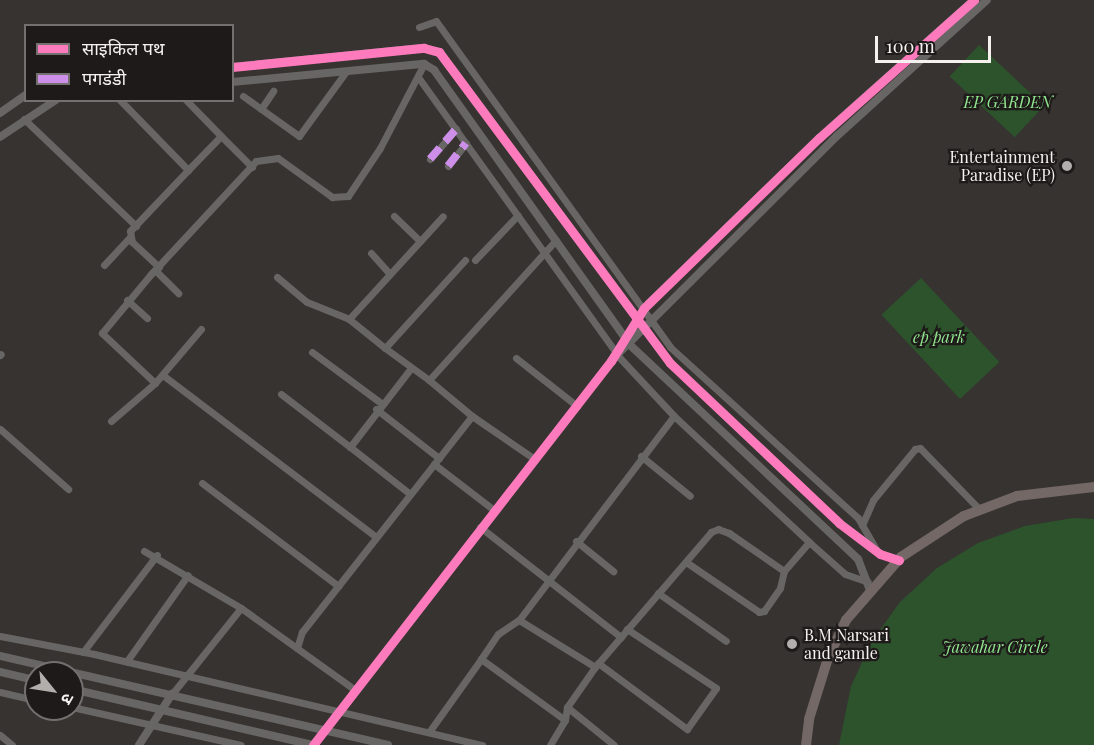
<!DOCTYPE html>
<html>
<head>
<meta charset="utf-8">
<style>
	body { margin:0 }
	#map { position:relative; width:1094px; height:745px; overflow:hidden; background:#363330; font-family:"Playfair Display","Noto Sans Devanagari",serif }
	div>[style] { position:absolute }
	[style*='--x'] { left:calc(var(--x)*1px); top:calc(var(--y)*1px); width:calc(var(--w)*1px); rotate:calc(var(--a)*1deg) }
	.green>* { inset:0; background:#2d532c; transform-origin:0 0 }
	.minor>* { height:7px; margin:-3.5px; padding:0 3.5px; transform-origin:3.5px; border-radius:3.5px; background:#686665 }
	.tertiary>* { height:8px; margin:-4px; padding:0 4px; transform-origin:4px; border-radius:4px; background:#686665 }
	.primary>* { height:10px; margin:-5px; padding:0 5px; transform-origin:5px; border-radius:5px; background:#736866 }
	.quiet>* { height:8px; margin-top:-4px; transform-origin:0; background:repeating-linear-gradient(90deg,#ce8fe9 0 15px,transparent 0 23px) }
	.cycleway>* { height:9px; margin:-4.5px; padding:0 4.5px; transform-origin:4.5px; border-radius:4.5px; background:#fd7abc }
	.dots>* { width:16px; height:16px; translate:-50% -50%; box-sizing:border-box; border:3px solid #1d1a19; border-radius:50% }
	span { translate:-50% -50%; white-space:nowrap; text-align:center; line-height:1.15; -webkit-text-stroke:4.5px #1d1a19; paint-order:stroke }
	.park-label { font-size:16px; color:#91e68f; font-style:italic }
	.poi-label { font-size:16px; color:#f5f1ef }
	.right { translate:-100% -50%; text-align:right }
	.left { translate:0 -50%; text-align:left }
	.legend { position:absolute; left:24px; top:24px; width:210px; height:78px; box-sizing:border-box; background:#1d1a19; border:2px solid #73706f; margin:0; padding:8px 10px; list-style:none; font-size:18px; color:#f5f1ef }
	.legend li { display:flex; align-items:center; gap:12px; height:30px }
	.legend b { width:30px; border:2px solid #73706f }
	.north { position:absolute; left:24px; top:661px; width:60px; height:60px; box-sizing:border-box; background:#1d1a19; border:2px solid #73706f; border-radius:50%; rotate:120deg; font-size:16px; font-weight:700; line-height:24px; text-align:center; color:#f5f1ef }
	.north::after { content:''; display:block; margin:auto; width:21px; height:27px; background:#b2aeac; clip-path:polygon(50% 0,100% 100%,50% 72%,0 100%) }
	.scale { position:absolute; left:875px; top:36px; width:116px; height:27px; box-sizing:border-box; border:3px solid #f5f1ef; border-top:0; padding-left:8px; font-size:18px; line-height:21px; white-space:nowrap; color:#f5f1ef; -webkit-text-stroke:4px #1d1a19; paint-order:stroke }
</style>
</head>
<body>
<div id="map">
	<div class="green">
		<div style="left:979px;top:45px;width:89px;height:43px;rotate:43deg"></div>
		<div style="left:921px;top:278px;width:115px;height:54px;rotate:47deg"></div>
		<div style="clip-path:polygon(1073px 518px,1094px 519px,1094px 745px,839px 745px,851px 686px,872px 641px,900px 602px,937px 568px,978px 543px,1025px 526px)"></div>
	</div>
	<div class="minor">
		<div style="--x:419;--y:27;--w:18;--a:-19"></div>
		<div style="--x:436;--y:21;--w:401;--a:54.3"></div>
		<div style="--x:670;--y:347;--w:254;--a:42.3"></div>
		<div style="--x:858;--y:518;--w:39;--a:60"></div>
		<div style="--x:418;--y:77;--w:345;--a:54.3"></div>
		<div style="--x:619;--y:357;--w:81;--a:47"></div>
		<div style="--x:674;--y:416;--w:185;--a:43"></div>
		<div style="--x:809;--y:542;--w:48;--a:41.6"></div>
		<div style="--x:845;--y:574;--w:24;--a:19"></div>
		<div style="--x:243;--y:96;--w:69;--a:35.5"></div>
		<div style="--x:299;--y:136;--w:78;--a:-53.9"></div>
		<div style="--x:120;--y:100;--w:98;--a:45.8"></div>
		<div style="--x:188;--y:170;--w:47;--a:-45.9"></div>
		<div style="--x:221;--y:136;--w:50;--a:-134.2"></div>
		<div style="--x:261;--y:109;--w:22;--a:-56"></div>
		<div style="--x:24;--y:119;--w:155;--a:43.7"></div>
		<div style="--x:221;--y:136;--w:44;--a:45"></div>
		<div style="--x:430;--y:159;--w:40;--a:-49"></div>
		<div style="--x:448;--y:166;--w:29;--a:-52"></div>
		<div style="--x:394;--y:216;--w:36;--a:44"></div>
		<div style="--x:371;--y:253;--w:27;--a:48"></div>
		<div style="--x:475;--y:260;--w:62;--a:-46.3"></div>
		<div style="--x:104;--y:265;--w:38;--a:-47"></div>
		<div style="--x:159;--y:267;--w:37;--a:-137"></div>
		<div style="--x:132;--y:242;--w:11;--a:-100"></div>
		<div style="--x:130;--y:231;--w:84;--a:-46.4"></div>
		<div style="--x:155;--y:270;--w:33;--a:45"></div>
		<div style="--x:277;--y:277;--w:39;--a:40"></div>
		<div style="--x:307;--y:302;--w:45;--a:22"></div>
		<div style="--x:349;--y:319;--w:46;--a:38.9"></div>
		<div style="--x:127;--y:300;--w:27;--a:42"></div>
		<div style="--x:349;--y:319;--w:139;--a:-47.6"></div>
		<div style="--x:201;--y:329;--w:71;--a:130.4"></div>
		<div style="--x:155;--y:383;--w:73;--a:-136.7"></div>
		<div style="--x:102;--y:333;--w:77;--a:-50.3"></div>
		<div style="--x:151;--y:274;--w:154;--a:-47.1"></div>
		<div style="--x:256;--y:161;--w:22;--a:-8"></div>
		<div style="--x:278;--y:158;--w:67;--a:35.8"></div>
		<div style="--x:332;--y:197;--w:16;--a:-4"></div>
		<div style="--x:348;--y:196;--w:58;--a:-56.3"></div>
		<div style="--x:380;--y:148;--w:95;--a:-62.4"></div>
		<div style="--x:312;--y:352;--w:86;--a:36.5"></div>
		<div style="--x:0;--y:355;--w:1;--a:-45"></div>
		<div style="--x:516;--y:358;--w:78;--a:38.2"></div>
		<div style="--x:164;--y:376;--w:266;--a:37.2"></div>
		<div style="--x:429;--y:380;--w:54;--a:-144"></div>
		<div style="--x:385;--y:348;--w:119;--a:-47.7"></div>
		<div style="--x:281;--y:394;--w:87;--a:37.5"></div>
		<div style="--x:376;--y:409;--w:80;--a:37.9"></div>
		<div style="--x:472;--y:416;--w:56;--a:-140.1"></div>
		<div style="--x:429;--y:380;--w:189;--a:-47.8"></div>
		<div style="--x:111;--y:421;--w:58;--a:-40.8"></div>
		<div style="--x:0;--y:429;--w:91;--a:41.4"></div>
		<div style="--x:641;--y:456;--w:63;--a:39.2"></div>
		<div style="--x:434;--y:464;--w:76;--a:37.5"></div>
		<div style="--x:202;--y:483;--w:171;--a:37.1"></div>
		<div style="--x:410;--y:494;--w:76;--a:-141.9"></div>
		<div style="--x:350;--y:447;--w:100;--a:-52.3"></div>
		<div style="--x:862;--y:525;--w:27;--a:-66"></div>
		<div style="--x:873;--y:500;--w:66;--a:-50.5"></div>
		<div style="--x:915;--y:449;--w:5;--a:-11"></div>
		<div style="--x:920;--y:448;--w:86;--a:45.9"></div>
		<div style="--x:480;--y:527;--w:179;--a:38"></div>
		<div style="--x:576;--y:541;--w:48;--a:39"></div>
		<div style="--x:144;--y:551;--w:113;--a:30.4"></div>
		<div style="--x:241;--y:608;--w:140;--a:35.7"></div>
		<div style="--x:686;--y:562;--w:88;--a:34.4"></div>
		<div style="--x:759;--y:612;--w:5;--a:-11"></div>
		<div style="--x:764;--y:611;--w:28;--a:-55"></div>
		<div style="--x:780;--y:588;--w:17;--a:-77"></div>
		<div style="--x:658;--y:593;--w:83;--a:35.2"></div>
		<div style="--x:519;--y:620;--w:256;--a:-52.8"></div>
		<div style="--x:0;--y:636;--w:96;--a:10.8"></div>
		<div style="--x:94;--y:654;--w:399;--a:13.2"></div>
		<div style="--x:297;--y:648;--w:17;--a:-73"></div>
		<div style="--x:302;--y:632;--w:275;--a:-51.8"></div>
		<div style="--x:472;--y:416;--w:74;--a:34.5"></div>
		<div style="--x:83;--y:652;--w:122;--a:-52.7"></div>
		<div style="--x:127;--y:661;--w:105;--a:-54.7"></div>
		<div style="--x:598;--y:663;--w:111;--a:36.6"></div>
		<div style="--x:687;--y:729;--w:50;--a:-54.7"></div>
		<div style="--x:716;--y:688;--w:107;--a:-146.5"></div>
		<div style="--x:595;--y:667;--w:178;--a:-49.3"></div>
		<div style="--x:711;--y:532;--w:8;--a:-23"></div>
		<div style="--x:718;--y:529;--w:12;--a:20"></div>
		<div style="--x:729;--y:533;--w:67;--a:34.6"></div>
		<div style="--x:784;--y:571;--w:38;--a:-49"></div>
		<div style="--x:0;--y:692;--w:37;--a:13"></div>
		<div style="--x:172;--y:694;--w:110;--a:-51.3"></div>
		<div style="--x:72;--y:707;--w:173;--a:12.7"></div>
		<div style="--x:565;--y:720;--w:104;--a:-144"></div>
		<div style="--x:481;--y:659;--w:30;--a:-56"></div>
		<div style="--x:498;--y:634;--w:25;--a:-34"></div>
		<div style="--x:519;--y:620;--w:89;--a:31.7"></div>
		<div style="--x:595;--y:667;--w:49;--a:125"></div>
		<div style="--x:429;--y:732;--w:90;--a:-54.5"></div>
		<div style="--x:0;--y:735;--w:16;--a:40"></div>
		<div style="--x:313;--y:745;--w:486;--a:-52.2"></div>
		<div style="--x:550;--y:745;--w:29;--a:-59"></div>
		<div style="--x:565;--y:720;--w:13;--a:-81"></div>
		<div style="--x:567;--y:707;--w:60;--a:39"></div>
	</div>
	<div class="tertiary">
		<div style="--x:232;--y:67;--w:193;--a:-5.7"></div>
		<div style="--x:424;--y:48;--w:16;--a:15"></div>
		<div style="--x:439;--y:52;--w:387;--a:53.4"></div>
		<div style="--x:670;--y:363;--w:233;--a:43.4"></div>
		<div style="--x:839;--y:523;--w:51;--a:37.1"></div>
		<div style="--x:880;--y:554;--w:20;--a:18"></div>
		<div style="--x:232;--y:82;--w:193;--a:-5.4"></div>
		<div style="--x:424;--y:64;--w:12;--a:31"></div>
		<div style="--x:434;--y:70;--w:338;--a:54.5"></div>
		<div style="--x:630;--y:345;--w:313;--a:43.2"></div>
		<div style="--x:858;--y:559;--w:33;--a:69"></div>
		<div style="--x:0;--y:113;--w:32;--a:-35"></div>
		<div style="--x:0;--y:137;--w:67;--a:-33.5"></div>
		<div style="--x:611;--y:361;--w:319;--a:-44.9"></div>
		<div style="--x:837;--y:136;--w:202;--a:-42.2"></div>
		<div style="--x:611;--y:361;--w:69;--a:-56.8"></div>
		<div style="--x:649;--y:303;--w:237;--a:-44.1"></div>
		<div style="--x:819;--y:138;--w:208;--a:-41.7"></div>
		<div style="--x:0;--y:656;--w:398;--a:12.9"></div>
		<div style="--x:0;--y:672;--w:37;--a:13"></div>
		<div style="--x:72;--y:689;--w:247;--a:13.1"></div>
		<div style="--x:139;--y:745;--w:61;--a:-57.1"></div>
	</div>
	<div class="primary">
		<div style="--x:806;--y:745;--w:26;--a:-83"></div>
		<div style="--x:809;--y:719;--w:64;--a:-72.7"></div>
		<div style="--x:828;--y:658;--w:42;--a:-64.7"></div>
		<div style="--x:846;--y:620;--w:84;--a:-48.9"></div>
		<div style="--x:901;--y:557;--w:75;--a:-33.1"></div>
		<div style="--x:964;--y:516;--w:57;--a:-20.7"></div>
		<div style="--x:1017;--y:496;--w:78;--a:-6.7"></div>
	</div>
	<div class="quiet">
		<div style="--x:430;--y:159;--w:40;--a:-49"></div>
		<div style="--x:448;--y:166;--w:29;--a:-52"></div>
	</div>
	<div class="cycleway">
		<div style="--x:232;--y:67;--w:193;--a:-5.7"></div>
		<div style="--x:424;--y:48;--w:16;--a:15"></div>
		<div style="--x:439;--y:52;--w:387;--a:53.4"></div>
		<div style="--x:670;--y:363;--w:233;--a:43.4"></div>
		<div style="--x:839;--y:523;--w:51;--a:37.1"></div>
		<div style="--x:880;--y:554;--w:20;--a:18"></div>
		<div style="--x:313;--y:745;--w:486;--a:-52.2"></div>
		<div style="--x:611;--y:361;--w:62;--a:-58.1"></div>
		<div style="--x:644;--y:308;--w:244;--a:-44.2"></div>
		<div style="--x:819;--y:138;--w:208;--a:-41.7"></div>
	</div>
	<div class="dots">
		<div style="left:1067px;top:166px;background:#b2aeac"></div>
		<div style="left:792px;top:644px;background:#b2aeac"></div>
	</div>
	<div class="park-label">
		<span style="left:1008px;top:102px">EP GARDEN</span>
		<span style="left:939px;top:337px">ep park</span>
		<span style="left:995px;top:647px">Jawahar Circle</span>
	</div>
	<div class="poi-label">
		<span class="right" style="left:1055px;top:166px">Entertainment<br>Paradise (EP)</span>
		<span class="left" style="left:804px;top:644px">B.M Narsari<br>and gamle</span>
	</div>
	<ul class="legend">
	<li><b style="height:8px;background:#fd7abc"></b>साइकिल पथ</li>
	<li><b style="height:8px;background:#ce8fe9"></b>पगडंडी</li>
	</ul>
	<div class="north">उ</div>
	<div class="scale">100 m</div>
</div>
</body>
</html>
